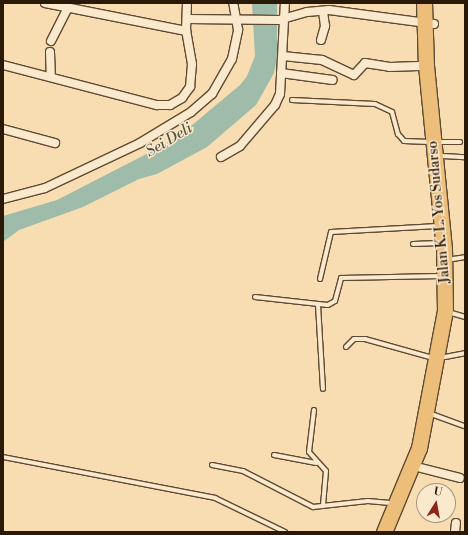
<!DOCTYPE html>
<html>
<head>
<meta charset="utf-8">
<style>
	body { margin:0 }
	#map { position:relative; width:468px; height:535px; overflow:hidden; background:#f9ddb2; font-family:"Libre Bodoni",serif }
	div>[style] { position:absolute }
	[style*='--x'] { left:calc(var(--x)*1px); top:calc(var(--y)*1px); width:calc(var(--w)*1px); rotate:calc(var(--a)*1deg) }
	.water>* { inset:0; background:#9ebca9 }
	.roads { filter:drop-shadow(1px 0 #5e4a32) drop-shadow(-1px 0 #5e4a32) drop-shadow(0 1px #5e4a32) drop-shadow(0 -1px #5e4a32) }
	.lane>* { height:4px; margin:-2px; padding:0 2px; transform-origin:2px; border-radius:2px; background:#fbe9cd }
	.street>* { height:8px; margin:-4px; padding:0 4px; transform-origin:4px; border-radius:4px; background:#fbe9cd }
	.highway>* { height:15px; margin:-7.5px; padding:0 7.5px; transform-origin:7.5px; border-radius:7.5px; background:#ecbe79 }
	span { translate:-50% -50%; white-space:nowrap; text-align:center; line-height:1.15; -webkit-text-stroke:3px #fbe9cd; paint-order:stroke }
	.street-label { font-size:14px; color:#2a1907 }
	.water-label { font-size:15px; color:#535240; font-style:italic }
	.frame { position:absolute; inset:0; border:4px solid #2a1907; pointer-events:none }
	.north { position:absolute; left:416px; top:483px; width:40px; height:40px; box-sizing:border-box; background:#fbe9cd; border:1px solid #a7967e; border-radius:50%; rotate:11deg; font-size:11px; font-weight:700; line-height:16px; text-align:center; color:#2a1907 }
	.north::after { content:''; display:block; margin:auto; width:14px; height:18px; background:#8f2418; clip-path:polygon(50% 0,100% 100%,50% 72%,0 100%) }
</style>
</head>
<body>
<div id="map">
	<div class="water">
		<div style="clip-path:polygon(252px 3px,277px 3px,277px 57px,274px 73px,256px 105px,207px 147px,157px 174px,139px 179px,83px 207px,19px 230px,3px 242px,3px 216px,57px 200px,164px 145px,185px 131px,240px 85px,247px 76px,255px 56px)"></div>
	</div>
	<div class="roads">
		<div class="lane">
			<div style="--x:292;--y:100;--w:83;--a:2.8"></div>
			<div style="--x:375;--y:104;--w:19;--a:25"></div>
			<div style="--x:392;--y:112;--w:23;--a:75"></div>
			<div style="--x:398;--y:134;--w:9;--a:49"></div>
			<div style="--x:404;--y:141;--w:26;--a:2"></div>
			<div style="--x:437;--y:142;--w:23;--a:0"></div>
			<div style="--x:443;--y:156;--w:22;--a:3"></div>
			<div style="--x:413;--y:244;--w:27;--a:-2"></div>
			<div style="--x:453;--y:259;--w:12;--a:-9"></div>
			<div style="--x:320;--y:279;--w:48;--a:-76.8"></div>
			<div style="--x:331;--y:232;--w:107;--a:-3.2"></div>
			<div style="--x:255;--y:297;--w:73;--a:6.3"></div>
			<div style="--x:328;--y:305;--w:8;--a:-30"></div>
			<div style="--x:335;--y:301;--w:24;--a:-75"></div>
			<div style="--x:341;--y:278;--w:100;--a:-1.1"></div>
			<div style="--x:318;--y:305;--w:84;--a:86.6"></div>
			<div style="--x:448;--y:312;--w:18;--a:16"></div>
			<div style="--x:346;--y:347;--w:11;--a:-45"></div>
			<div style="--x:354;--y:339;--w:11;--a:0"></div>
			<div style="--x:365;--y:339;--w:71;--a:15.6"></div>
			<div style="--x:445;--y:357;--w:20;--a:-11"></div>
			<div style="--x:314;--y:410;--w:42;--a:96.8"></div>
			<div style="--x:309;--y:452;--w:25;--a:48"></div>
			<div style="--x:326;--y:471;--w:35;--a:95"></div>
			<div style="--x:434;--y:415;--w:33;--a:20"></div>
			<div style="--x:274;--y:455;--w:43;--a:10.8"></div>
			<div style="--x:3;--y:457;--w:216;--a:10.9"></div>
			<div style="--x:215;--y:498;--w:78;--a:25.9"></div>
			<div style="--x:212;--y:465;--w:32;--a:11"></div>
			<div style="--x:243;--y:471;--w:79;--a:27.2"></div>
			<div style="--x:313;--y:507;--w:55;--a:-6.2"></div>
			<div style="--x:368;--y:501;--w:25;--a:5"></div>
		</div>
		<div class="street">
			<div style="--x:45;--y:3;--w:144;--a:11.2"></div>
			<div style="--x:186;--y:31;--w:28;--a:-88"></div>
			<div style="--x:188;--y:19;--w:91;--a:0.6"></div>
			<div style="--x:279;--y:20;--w:29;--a:-16"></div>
			<div style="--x:307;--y:12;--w:22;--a:-5"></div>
			<div style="--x:329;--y:10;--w:106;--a:7.6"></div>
			<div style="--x:321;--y:40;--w:15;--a:-74"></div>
			<div style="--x:325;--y:26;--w:15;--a:-98"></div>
			<div style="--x:51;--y:41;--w:36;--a:-63"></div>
			<div style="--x:50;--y:52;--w:25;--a:88"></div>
			<div style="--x:283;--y:56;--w:39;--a:6"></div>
			<div style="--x:322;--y:60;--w:35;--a:25"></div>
			<div style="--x:354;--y:75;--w:16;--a:-47"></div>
			<div style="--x:365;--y:63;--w:25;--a:9"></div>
			<div style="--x:390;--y:67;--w:36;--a:-2"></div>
			<div style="--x:3;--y:65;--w:159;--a:14.6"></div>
			<div style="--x:157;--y:105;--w:13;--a:0"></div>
			<div style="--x:170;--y:105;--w:14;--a:-30"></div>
			<div style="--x:182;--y:98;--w:14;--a:-54"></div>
			<div style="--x:190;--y:87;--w:23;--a:-85"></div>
			<div style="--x:192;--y:64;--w:34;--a:-100"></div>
			<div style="--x:281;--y:73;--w:52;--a:7.7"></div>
			<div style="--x:3;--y:129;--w:54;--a:15.1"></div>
			<div style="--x:221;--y:157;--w:22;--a:-30"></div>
			<div style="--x:240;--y:146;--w:54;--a:-49.5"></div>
			<div style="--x:275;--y:105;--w:12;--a:-66"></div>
			<div style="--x:280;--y:94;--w:91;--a:-86.9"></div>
			<div style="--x:3;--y:199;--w:43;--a:-14.7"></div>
			<div style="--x:45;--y:188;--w:105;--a:-25.3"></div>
			<div style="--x:140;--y:143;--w:60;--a:-31.3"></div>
			<div style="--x:191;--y:112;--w:28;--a:-41"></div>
			<div style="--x:212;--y:94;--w:40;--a:-60.3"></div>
			<div style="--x:232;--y:59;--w:30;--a:-78"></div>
			<div style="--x:238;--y:30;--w:27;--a:-100"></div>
			<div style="--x:421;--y:468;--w:40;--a:14.4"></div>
			<div style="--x:455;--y:532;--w:9;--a:-84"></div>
		</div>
		<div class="highway">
			<div style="--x:384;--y:532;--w:91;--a:-67.4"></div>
			<div style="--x:419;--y:448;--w:139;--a:-79.3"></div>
			<div style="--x:445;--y:311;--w:62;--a:-90.9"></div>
			<div style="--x:444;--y:249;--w:184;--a:-95.6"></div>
			<div style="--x:426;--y:66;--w:63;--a:-91.8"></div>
		</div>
	</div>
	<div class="street-label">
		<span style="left:439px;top:212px;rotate:-95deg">Jalan K. L. Yos Sudarso</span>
	</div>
	<div class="water-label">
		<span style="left:169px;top:140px;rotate:-31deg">Sei Deli</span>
	</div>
	<div class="frame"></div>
	<div class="north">U</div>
</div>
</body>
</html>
